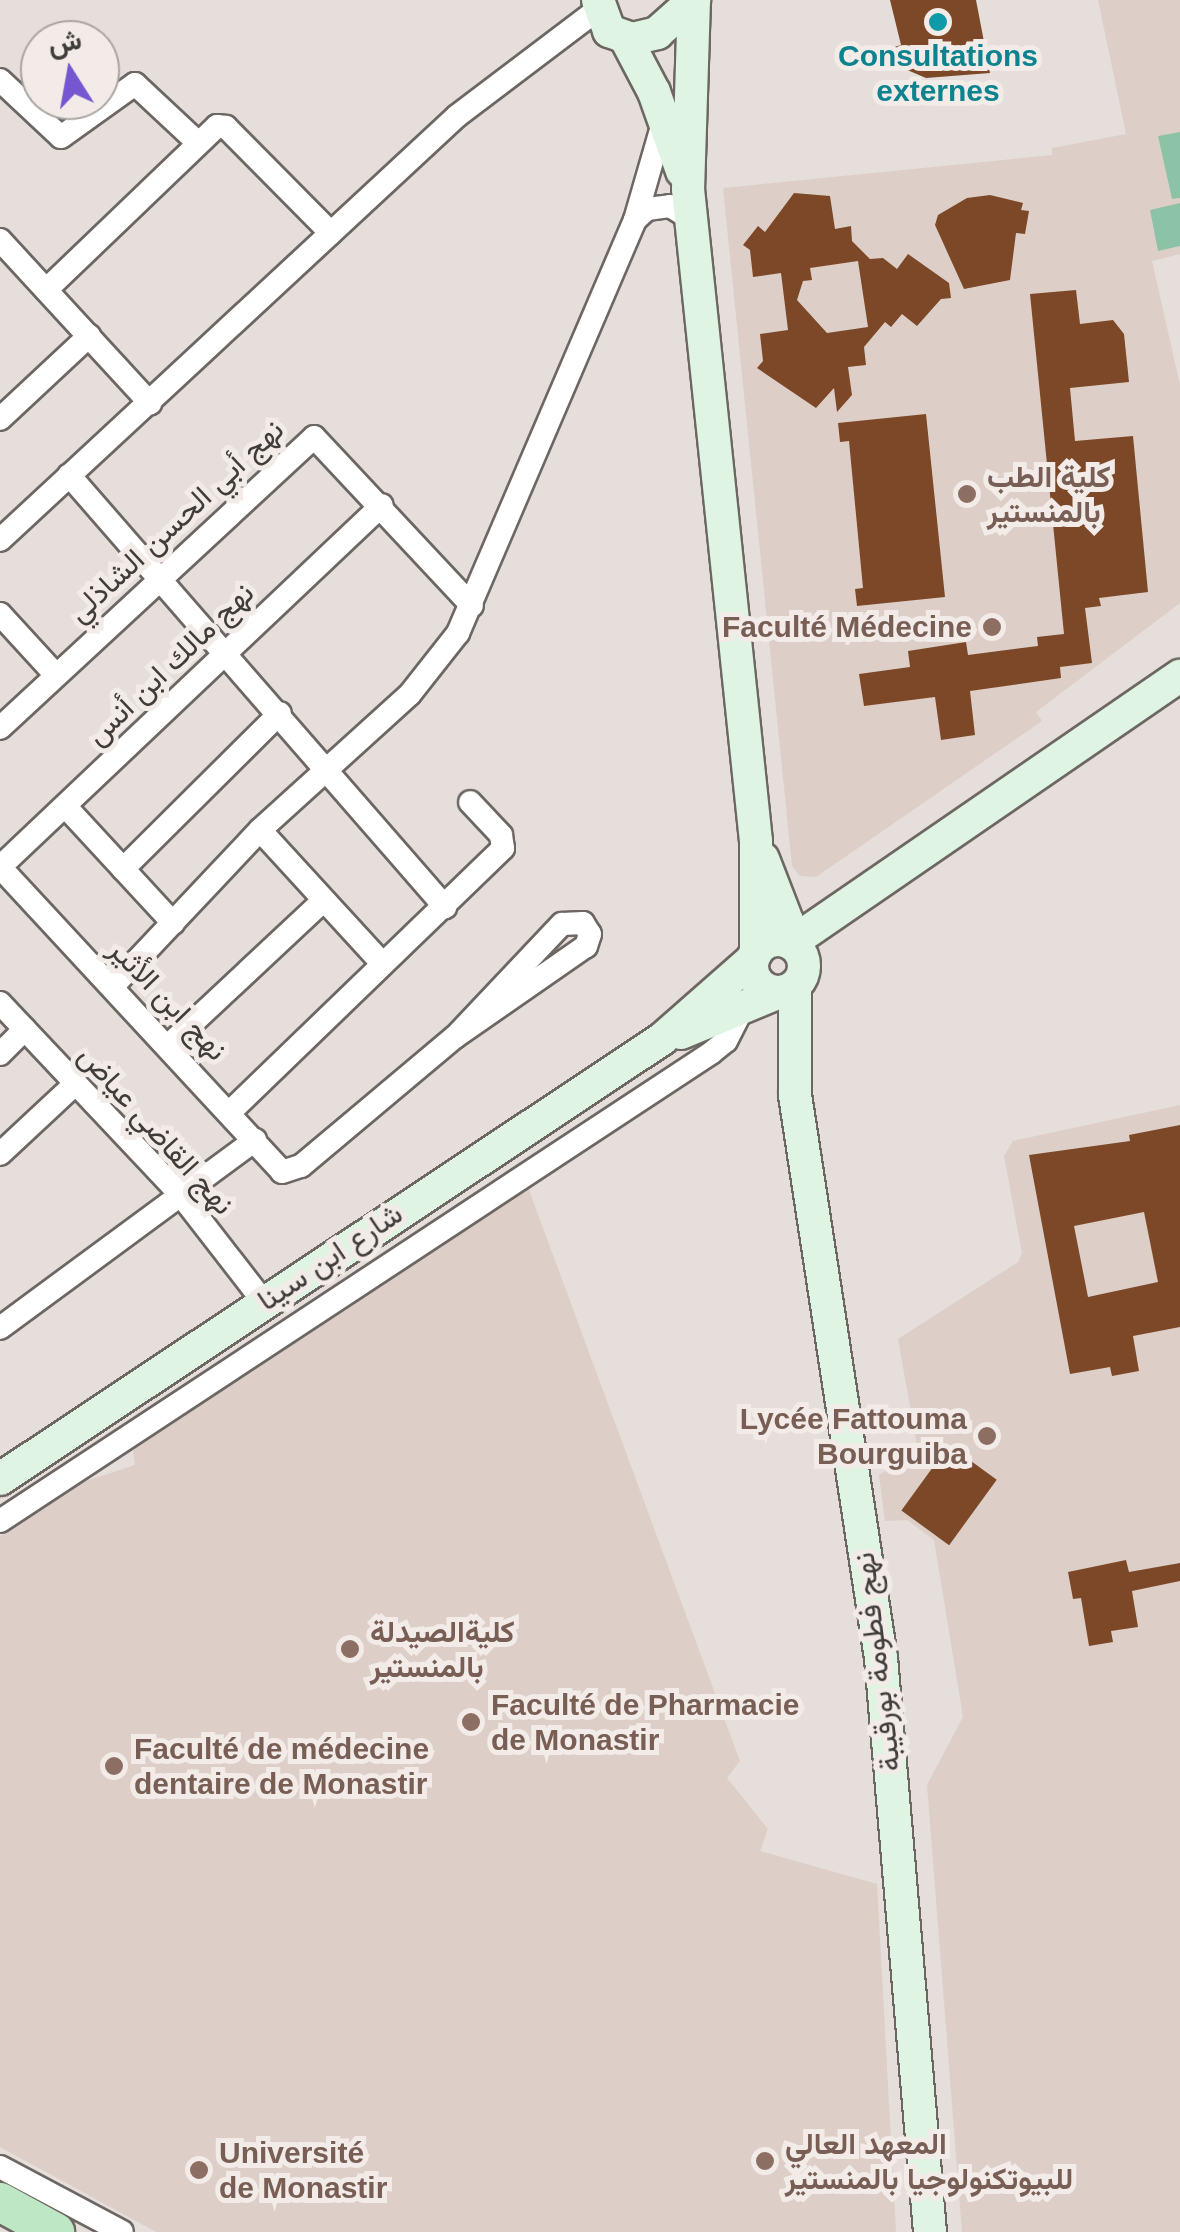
<!DOCTYPE html>
<html>
<head>
<meta charset="utf-8">
<style>
	body { margin:0 }
	#map { position:relative; width:1180px; height:2232px; overflow:hidden; background:#e5deda; font-family:Helvetica,Vazirmatn,sans-serif }
	div>[style] { position:absolute }
	[style*='--x'] { left:calc(var(--x)*1px); top:calc(var(--y)*1px); width:calc(var(--w)*1px); rotate:calc(var(--a)*1deg) }
	.built>* { inset:0; background:#ddcfc7 }
	.green>* { inset:0; background:#8cc3a7 }
	.building>* { inset:0; background:#7c4827; transform-origin:0 0 }
	.roads { filter:drop-shadow(2px 0 #6d6763) drop-shadow(-2px 0 #6d6763) drop-shadow(0 2px #6d6763) drop-shadow(0 -2px #6d6763) }
	.street>* { height:22px; margin:-11px; padding:0 11px; transform-origin:11px; border-radius:11px; background:#fff }
	.secondary>* { height:32px; margin:-16px; padding:0 16px; transform-origin:16px; border-radius:16px; background:#dff4e2 }
	.secondary>.ring { margin:-16px; padding:0; box-sizing:content-box; background:none; border:32px solid #dff4e2; border-radius:50% }
	.primary>* { height:38px; margin:-19px; padding:0 19px; transform-origin:19px; border-radius:19px; background:#bee8c5 }
	.dots>* { width:28px; height:28px; translate:-50% -50%; box-sizing:border-box; border:5px solid #f2ebe7; border-radius:50% }
	span { translate:-50% -50%; white-space:nowrap; text-align:center; line-height:1.15; -webkit-text-stroke:10px #f2ebe7; paint-order:stroke }
	.culture-label { font-size:30px; color:#0d838f; font-weight:700 }
	.education-label { font-size:30px; color:#785e54; font-weight:700 }
	.left { translate:0 -50%; text-align:left }
	.right { translate:-100% -50%; text-align:right }
	.street-label { font-size:30px; color:#3f3c3a }
	.north { position:absolute; left:20px; top:20px; width:100px; height:100px; box-sizing:border-box; background:#f2ebe7; border:2px solid #aaa5a2; border-radius:50%; rotate:349deg; font-size:28px; font-weight:700; line-height:40px; text-align:center; color:#3f3c3a }
	.north::after { content:''; display:block; margin:auto; width:35px; height:45px; background:#7657d1; clip-path:polygon(50% 0,100% 100%,50% 72%,0 100%) }
</style>
</head>
<body>
<div id="map">
	<div class="built">
		<div style="clip-path:polygon(1098px 0,1180px 0,1180px 254px,1152px 261px,1180px 385px,1180px 603px,1036px 712px,1042px 721px,816px 877px,800px 876px,792px 866px,723px 188px,1052px 155px,1052px 148px,1126px 134px)"></div>
		<div style="clip-path:polygon(1180px 1105px,1180px 2232px,962px 2232px,927px 1785px,963px 1717px,934px 1540px,907px 1520px,885px 1521px,879px 1475px,918px 1451px,898px 1339px,1018px 1262px,1022px 1253px,1004px 1156px,1013px 1141px)"></div>
		<div style="clip-path:polygon(526px 1182px,740px 1761px,727px 1778px,768px 1829px,760px 1851px,877px 1884px,896px 2232px,156px 2232px,0 2147px,0 1536px,80px 1483px,135px 1465px,133px 1450px)"></div>
	</div>
	<div class="green">
		<div style="clip-path:polygon(1180px 132px,1180px 198px,1172px 199px,1158px 136px)"></div>
		<div style="clip-path:polygon(1180px 203px,1180px 246px,1158px 251px,1150px 210px)"></div>
	</div>
	<div class="building">
		<div style="clip-path:polygon(890px 0,976px 0,990px 73px,926px 78px,898px 66px,891px 48px,901px 45px)"></div>
		<div style="clip-path:polygon(evenodd,794px 193px,830px 196px,835px 229px,851px 226px,852px 241px,870px 259px,883px 258px,897px 269px,908px 254px,949px 283px,951px 298px,941px 299px,917px 326px,902px 314px,891px 327px,885px 322px,864px 347px,866px 365px,848px 367px,852px 395px,837px 412px,834px 388px,816px 408px,757px 368px,763px 361px,760px 334px,788px 330px,781px 273px,753px 277px,750px 250px,743px 245px,758px 226px,765px 232px,794px 193px,858px 261px,868px 327px,827px 333px,797px 300px,803px 281px,812px 280px,810px 268px,858px 261px)"></div>
		<div style="clip-path:polygon(990px 195px,1023px 203px,1021px 210px,1029px 211px,1025px 234px,1016px 233px,1010px 280px,964px 289px,935px 225px,938px 215px,967px 198px)"></div>
		<div style="clip-path:polygon(1076px 290px,1080px 324px,1113px 320px,1124px 334px,1129px 382px,1070px 388px,1075px 441px,1133px 436px,1148px 592px,1099px 598px,1101px 606px,1085px 608px,1092px 663px,1060px 667px,1061px 678px,970px 691px,975px 735px,941px 740px,935px 697px,864px 706px,859px 674px,910px 667px,908px 651px,966px 642px,968px 655px,1038px 646px,1037px 637px,1064px 634px,1030px 294px)"></div>
		<div style="clip-path:polygon(926px 414px,945px 597px,857px 606px,855px 589px,863px 588px,849px 441px,840px 442px,838px 423px)"></div>
		<div style="clip-path:polygon(evenodd,1180px 1125px,1180px 1327px,1133px 1336px,1139px 1371px,1112px 1376px,1110px 1367px,1070px 1374px,1029px 1155px,1130px 1141px,1129px 1135px,1180px 1125px,1144px 1212px,1158px 1282px,1088px 1297px,1074px 1226px,1144px 1212px)"></div>
		<div style="left:949px;top:1445px;width:59px;height:81px;rotate:36deg"></div>
		<div style="clip-path:polygon(1126px 1560px,1129px 1572px,1180px 1563px,1180px 1581px,1132px 1591px,1138px 1627px,1111px 1631px,1113px 1642px,1089px 1646px,1081px 1598px,1073px 1599px,1068px 1572px)"></div>
	</div>
	<div class="roads">
		<div class="street">
			<div style="--x:0;--y:80;--w:83;--a:43.1"></div>
			<div style="--x:61;--y:137;--w:91;--a:-35.6"></div>
			<div style="--x:135;--y:84;--w:85;--a:43.1"></div>
			<div style="--x:635;--y:220;--w:16;--a:-43"></div>
			<div style="--x:647;--y:209;--w:23;--a:-7"></div>
			<div style="--x:670;--y:206;--w:26;--a:32"></div>
			<div style="--x:0;--y:240;--w:222;--a:47.4"></div>
			<div style="--x:46;--y:290;--w:237;--a:-43.8"></div>
			<div style="--x:217;--y:126;--w:9;--a:6"></div>
			<div style="--x:226;--y:127;--w:149;--a:45.3"></div>
			<div style="--x:0;--y:419;--w:122;--a:-43"></div>
			<div style="--x:69;--y:475;--w:573;--a:48.96"></div>
			<div style="--x:0;--y:540;--w:623;--a:-42.85"></div>
			<div style="--x:457;--y:116;--w:176;--a:-37.1"></div>
			<div style="--x:0;--y:614;--w:81;--a:47.5"></div>
			<div style="--x:0;--y:728;--w:428;--a:-42.8"></div>
			<div style="--x:314;--y:437;--w:231;--a:46.9"></div>
			<div style="--x:66;--y:807;--w:158;--a:47.3"></div>
			<div style="--x:260;--y:830;--w:180;--a:47.5"></div>
			<div style="--x:0;--y:867;--w:415;--a:47.2"></div>
			<div style="--x:282;--y:1172;--w:20;--a:-18"></div>
			<div style="--x:301;--y:1166;--w:201;--a:-40"></div>
			<div style="--x:455;--y:1037;--w:156;--a:-46.6"></div>
			<div style="--x:562;--y:924;--w:21;--a:-3"></div>
			<div style="--x:583;--y:923;--w:13;--a:58"></div>
			<div style="--x:590;--y:934;--w:13;--a:108"></div>
			<div style="--x:586;--y:946;--w:160;--a:145.2"></div>
			<div style="--x:0;--y:867;--w:526;--a:-43.46"></div>
			<div style="--x:123;--y:869;--w:221;--a:-44.8"></div>
			<div style="--x:112;--y:987;--w:216;--a:-46.7"></div>
			<div style="--x:260;--y:830;--w:202;--a:-42.2"></div>
			<div style="--x:410;--y:694;--w:78;--a:-51.8"></div>
			<div style="--x:458;--y:633;--w:449;--a:-66.8"></div>
			<div style="--x:635;--y:220;--w:101;--a:-73.9"></div>
			<div style="--x:0;--y:1003;--w:262;--a:46.7"></div>
			<div style="--x:180;--y:1194;--w:135;--a:52.2"></div>
			<div style="--x:170;--y:1044;--w:209;--a:-43.1"></div>
			<div style="--x:0;--y:1054;--w:35;--a:-45"></div>
			<div style="--x:231;--y:1111;--w:378;--a:-44"></div>
			<div style="--x:503;--y:848;--w:13;--a:-99"></div>
			<div style="--x:501;--y:835;--w:45;--a:-133.2"></div>
			<div style="--x:0;--y:1154;--w:100;--a:-43"></div>
			<div style="--x:0;--y:1328;--w:317;--a:-36.4"></div>
			<div style="--x:0;--y:1521;--w:851;--a:-33.35"></div>
			<div style="--x:711;--y:1053;--w:19;--a:-39"></div>
			<div style="--x:726;--y:1041;--w:37;--a:-63"></div>
			<div style="--x:0;--y:2167;--w:138;--a:28"></div>
		</div>
		<div class="secondary">
			<div style="--x:598;--y:0;--w:33;--a:70"></div>
			<div style="--x:609;--y:31;--w:24;--a:19"></div>
			<div style="--x:632;--y:39;--w:26;--a:-13"></div>
			<div style="--x:657;--y:33;--w:50;--a:-41.7"></div>
			<div style="--x:694;--y:0;--w:189;--a:91.8"></div>
			<div style="--x:688;--y:189;--w:656;--a:84.05"></div>
			<div style="--x:756;--y:841;--w:112;--a:90"></div>
			<div style="--x:625;--y:37;--w:62;--a:62.2"></div>
			<div style="--x:654;--y:92;--w:84;--a:70.5"></div>
			<div style="--x:763;--y:859;--w:66;--a:68.8"></div>
			<div style="--x:787;--y:921;--w:21;--a:87"></div>
			<div class="ring" style="left:752px;top:940px;width:20px;height:20px"></div>
			<div style="--x:791;--y:943;--w:472;--a:-34.5"></div>
			<div style="--x:795;--y:986;--w:109;--a:90"></div>
			<div style="--x:795;--y:1095;--w:570;--a:81.32"></div>
			<div style="--x:881;--y:1658;--w:576;--a:85.12"></div>
			<div style="--x:681;--y:1033;--w:107;--a:-22.5"></div>
			<div style="--x:0;--y:1479;--w:795;--a:-33.61"></div>
			<div style="--x:662;--y:1039;--w:121;--a:-41.3"></div>
		</div>
		<div class="primary">
			<div style="--x:0;--y:2202;--w:63;--a:28.6"></div>
		</div>
	</div>
	<div class="dots">
		<div style="left:938px;top:22px;background:#0f9aa8"></div>
		<div style="left:967px;top:494px;background:#8d6e63"></div>
		<div style="left:992px;top:627px;background:#8d6e63"></div>
		<div style="left:987px;top:1436px;background:#8d6e63"></div>
		<div style="left:350px;top:1649px;background:#8d6e63"></div>
		<div style="left:471px;top:1722px;background:#8d6e63"></div>
		<div style="left:114px;top:1766px;background:#8d6e63"></div>
		<div style="left:765px;top:2161px;background:#8d6e63"></div>
		<div style="left:199px;top:2170px;background:#8d6e63"></div>
	</div>
	<div class="culture-label">
		<span style="left:938px;top:73px">Consultations<br>externes</span>
	</div>
	<div class="education-label">
		<span class="left" style="left:987px;top:494px">كلية الطب<br>بالمنستير</span>
		<span class="right" style="left:972px;top:627px">Faculté Médecine</span>
		<span class="right" style="left:967px;top:1436px">Lycée Fattouma<br>Bourguiba</span>
		<span class="left" style="left:370px;top:1649px">كليةالصيدلة<br>بالمنستير</span>
		<span class="left" style="left:491px;top:1722px">Faculté de Pharmacie<br>de Monastir</span>
		<span class="left" style="left:134px;top:1766px">Faculté de médecine<br>dentaire de Monastir</span>
		<span class="left" style="left:785px;top:2161px">المعهد العالي<br>للبيوتكنولوجيا بالمنستير</span>
		<span class="left" style="left:219px;top:2170px">Université<br>de Monastir</span>
	</div>
	<div class="street-label">
		<span style="left:176px;top:521px;rotate:-43deg">نهج أبي الحسن الشاذلي</span>
		<span style="left:170px;top:664px;rotate:-44deg">نهج مالك ابن أنس</span>
		<span style="left:168px;top:1000px;rotate:46deg">نهج ابن الأثير</span>
		<span style="left:156px;top:1130px;rotate:48deg">نهج القاضي عياض</span>
		<span style="left:330px;top:1257px;rotate:-34deg">شارع ابن سينا</span>
		<span style="left:877px;top:1662px;rotate:-97deg">نهج فطومة بورقيبة</span>
	</div>
	<div class="north">ش</div>
</div>
</body>
</html>
